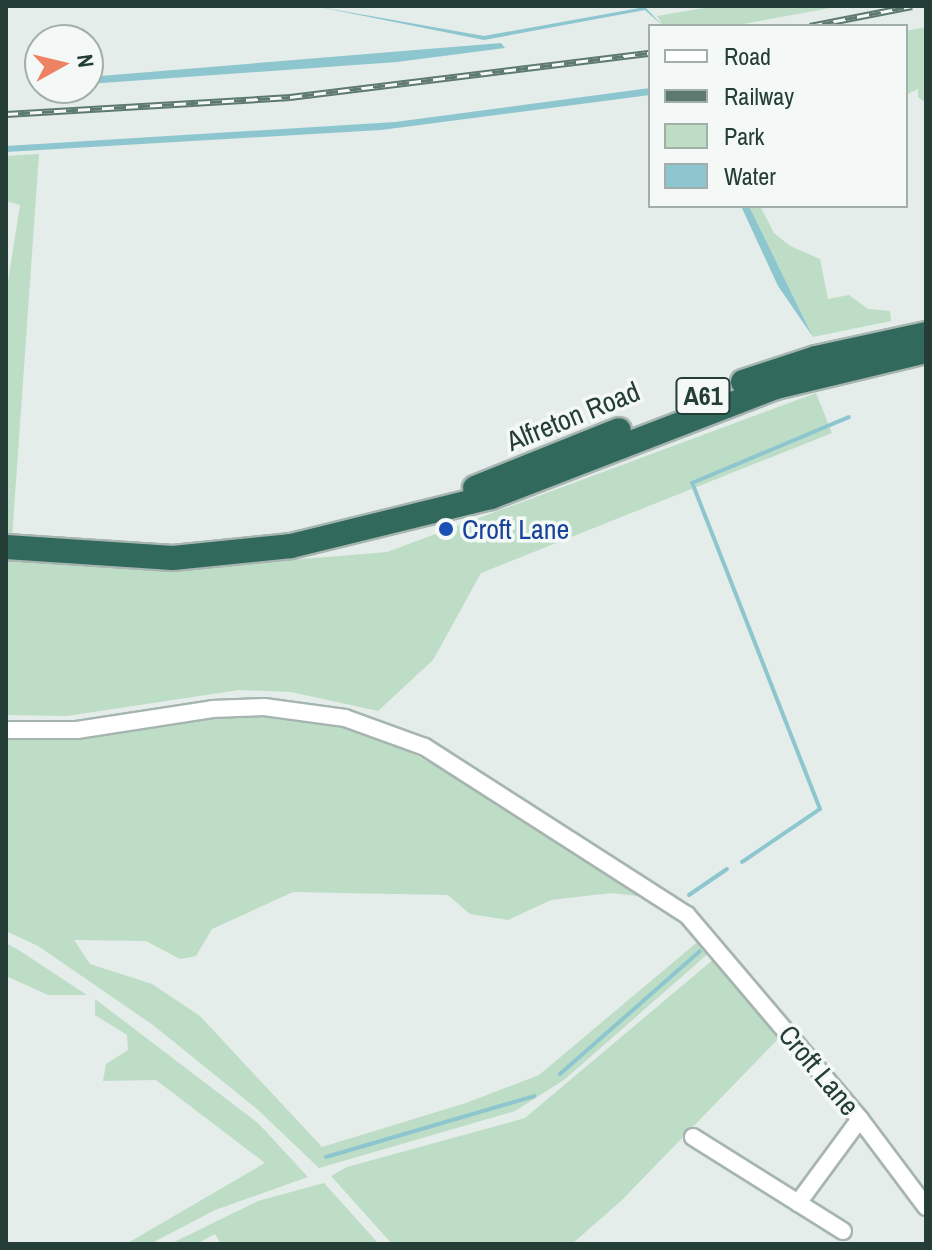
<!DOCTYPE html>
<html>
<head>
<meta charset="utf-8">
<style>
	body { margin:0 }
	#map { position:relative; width:932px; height:1250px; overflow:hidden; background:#e4ede9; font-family:"Archivo Narrow",sans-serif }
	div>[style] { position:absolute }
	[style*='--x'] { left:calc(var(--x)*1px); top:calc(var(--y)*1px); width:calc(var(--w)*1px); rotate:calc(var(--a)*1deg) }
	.green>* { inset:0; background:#beddc6 }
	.water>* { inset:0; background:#8ec6cf }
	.stream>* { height:4px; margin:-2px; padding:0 2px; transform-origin:2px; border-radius:2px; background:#8ec6cf }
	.roads { filter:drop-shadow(2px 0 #a7b5b0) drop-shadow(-2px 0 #a7b5b0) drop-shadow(0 2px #a7b5b0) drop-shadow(0 -2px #a7b5b0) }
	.minor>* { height:16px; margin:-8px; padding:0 8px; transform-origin:8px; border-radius:8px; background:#fff }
	.highway>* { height:24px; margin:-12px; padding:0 12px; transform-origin:12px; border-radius:12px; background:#31695d }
	.rail>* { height:7px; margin-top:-3.5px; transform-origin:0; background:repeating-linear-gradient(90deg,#f4f9f7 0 12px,#5e7972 0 24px); box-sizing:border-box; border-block:2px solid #5e7972 }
	.dots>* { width:22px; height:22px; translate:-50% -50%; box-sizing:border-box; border:4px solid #f4f9f7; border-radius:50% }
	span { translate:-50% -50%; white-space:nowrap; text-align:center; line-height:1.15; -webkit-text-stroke:7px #f4f9f7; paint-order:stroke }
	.shield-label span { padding:2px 6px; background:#f4f9f7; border:2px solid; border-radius:6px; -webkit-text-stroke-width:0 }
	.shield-label { font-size:26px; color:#243e37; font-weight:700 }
	.street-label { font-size:28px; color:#243e37 }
	.transit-label { font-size:28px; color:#164399 }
	.left { translate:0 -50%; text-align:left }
	.frame { position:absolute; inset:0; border:8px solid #243e37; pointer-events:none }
	.legend { position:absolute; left:648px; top:24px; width:260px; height:184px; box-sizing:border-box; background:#f4f9f7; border:2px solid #a1aeaa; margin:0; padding:10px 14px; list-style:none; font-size:24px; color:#243e37 }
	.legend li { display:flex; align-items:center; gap:16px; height:40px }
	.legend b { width:40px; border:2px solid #a1aeaa }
	.north { position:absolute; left:24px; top:24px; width:80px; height:80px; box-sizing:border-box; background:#f4f9f7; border:2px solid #a1aeaa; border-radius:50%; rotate:82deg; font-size:22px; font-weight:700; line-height:32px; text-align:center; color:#243e37 }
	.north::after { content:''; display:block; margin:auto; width:28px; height:36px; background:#ed8362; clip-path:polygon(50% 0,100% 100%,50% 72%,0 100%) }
</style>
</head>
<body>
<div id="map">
	<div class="green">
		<div style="clip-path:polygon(716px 6px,841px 6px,732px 26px,663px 26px,657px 16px)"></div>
		<div style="clip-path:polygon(926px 27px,926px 103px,918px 97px,918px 89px,906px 95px,906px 31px)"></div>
		<div style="clip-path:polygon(39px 154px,12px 538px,6px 537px,6px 294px,20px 205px,6px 201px,6px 156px)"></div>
		<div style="clip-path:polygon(749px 206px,760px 206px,774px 233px,790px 246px,820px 259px,828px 299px,849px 295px,868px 309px,890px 311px,891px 321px,813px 337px)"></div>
		<div style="clip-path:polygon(816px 393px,832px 433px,481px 573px,433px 660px,378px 711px,291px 692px,239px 690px,67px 716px,6px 715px,6px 559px,181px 569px,387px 552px)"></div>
		<div style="clip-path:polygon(272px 712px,352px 728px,408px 751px,495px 798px,646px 897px,611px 893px,551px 900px,508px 920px,470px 914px,448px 895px,293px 892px,212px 929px,196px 956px,180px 959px,146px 941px,74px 940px,90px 964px,152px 984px,200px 1016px,322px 1147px,466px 1103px,539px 1075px,701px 939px,710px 952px,564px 1080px,515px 1111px,319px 1168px,257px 1109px,153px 1025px,38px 946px,6px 931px,6px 740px,82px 738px,212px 714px)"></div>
		<div style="clip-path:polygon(6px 943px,17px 949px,87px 995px,48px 995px,6px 976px)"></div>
		<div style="clip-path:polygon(715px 958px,780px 1037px,622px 1200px,572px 1244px,392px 1244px,331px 1176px,347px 1167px,525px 1118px)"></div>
		<div style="clip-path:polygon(95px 999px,258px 1123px,308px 1177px,215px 1210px,150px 1244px,126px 1244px,265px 1163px,156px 1080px,103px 1081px,106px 1064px,128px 1050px,127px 1035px,95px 1015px)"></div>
		<div style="clip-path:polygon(324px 1183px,379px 1244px,221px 1244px,215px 1234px,196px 1244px,170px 1244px,258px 1201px)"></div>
	</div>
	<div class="water">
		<div style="clip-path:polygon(314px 6px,484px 36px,645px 7px,663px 26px,645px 10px,484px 40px)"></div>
		<div style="clip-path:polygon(501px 43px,505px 48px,397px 62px,88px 84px,88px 77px)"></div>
		<div style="clip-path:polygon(650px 88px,650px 95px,381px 130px,6px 152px,6px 146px,395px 122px)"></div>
		<div style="clip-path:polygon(741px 206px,749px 206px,813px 337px,778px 286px)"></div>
	</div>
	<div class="stream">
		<div style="--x:742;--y:862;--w:94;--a:-34.2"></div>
		<div style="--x:820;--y:809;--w:350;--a:-111.4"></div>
		<div style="--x:692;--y:483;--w:170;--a:-22.8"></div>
		<div style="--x:689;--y:895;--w:46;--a:-34.4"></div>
		<div style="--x:560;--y:1074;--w:186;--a:-41.3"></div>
		<div style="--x:326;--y:1157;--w:217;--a:-16.3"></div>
	</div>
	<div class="roads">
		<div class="minor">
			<div style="--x:6;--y:730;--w:71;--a:0"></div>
			<div style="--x:77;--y:730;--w:137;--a:-8.8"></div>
			<div style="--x:212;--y:709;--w:52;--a:-2.2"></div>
			<div style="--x:264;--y:707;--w:82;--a:7.7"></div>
			<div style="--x:345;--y:718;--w:85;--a:19.9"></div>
			<div style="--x:425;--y:747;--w:311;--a:32.7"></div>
			<div style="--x:687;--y:915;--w:267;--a:49.7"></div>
			<div style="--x:860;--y:1119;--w:110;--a:53.1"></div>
			<div style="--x:693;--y:1137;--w:177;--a:32.1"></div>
			<div style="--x:798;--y:1203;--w:104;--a:-53.6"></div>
		</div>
		<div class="highway">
			<div style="--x:743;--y:382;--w:77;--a:-18.2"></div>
			<div style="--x:816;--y:358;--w:113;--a:-12.3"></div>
			<div style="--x:475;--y:488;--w:155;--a:-21.9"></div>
			<div style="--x:6;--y:547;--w:167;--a:3.8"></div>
			<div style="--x:173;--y:558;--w:119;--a:-5.8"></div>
			<div style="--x:291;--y:546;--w:206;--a:-13.8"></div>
			<div style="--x:491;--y:497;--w:305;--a:-21.1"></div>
			<div style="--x:776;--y:387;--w:154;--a:-13.5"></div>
		</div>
	</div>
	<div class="rail">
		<div style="--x:810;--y:26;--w:104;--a:-11.1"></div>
		<div style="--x:6;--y:114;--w:285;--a:-3.4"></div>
		<div style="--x:290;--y:97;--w:363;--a:-7"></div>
	</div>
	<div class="dots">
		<div style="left:446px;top:529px;background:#1a4fb4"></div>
	</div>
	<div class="shield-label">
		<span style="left:703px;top:396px">A61</span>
	</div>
	<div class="street-label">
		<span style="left:573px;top:416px;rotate:-22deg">Alfreton Road</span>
		<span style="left:819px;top:1070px;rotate:50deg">Croft Lane</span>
	</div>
	<div class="transit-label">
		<span class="left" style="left:462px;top:529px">Croft Lane</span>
	</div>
	<div class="frame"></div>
	<ul class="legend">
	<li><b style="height:10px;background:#fff"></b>Road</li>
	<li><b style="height:10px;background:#5e7972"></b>Railway</li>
	<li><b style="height:22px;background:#beddc6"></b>Park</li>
	<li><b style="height:22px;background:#8ec6cf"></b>Water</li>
	</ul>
	<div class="north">N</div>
</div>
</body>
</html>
